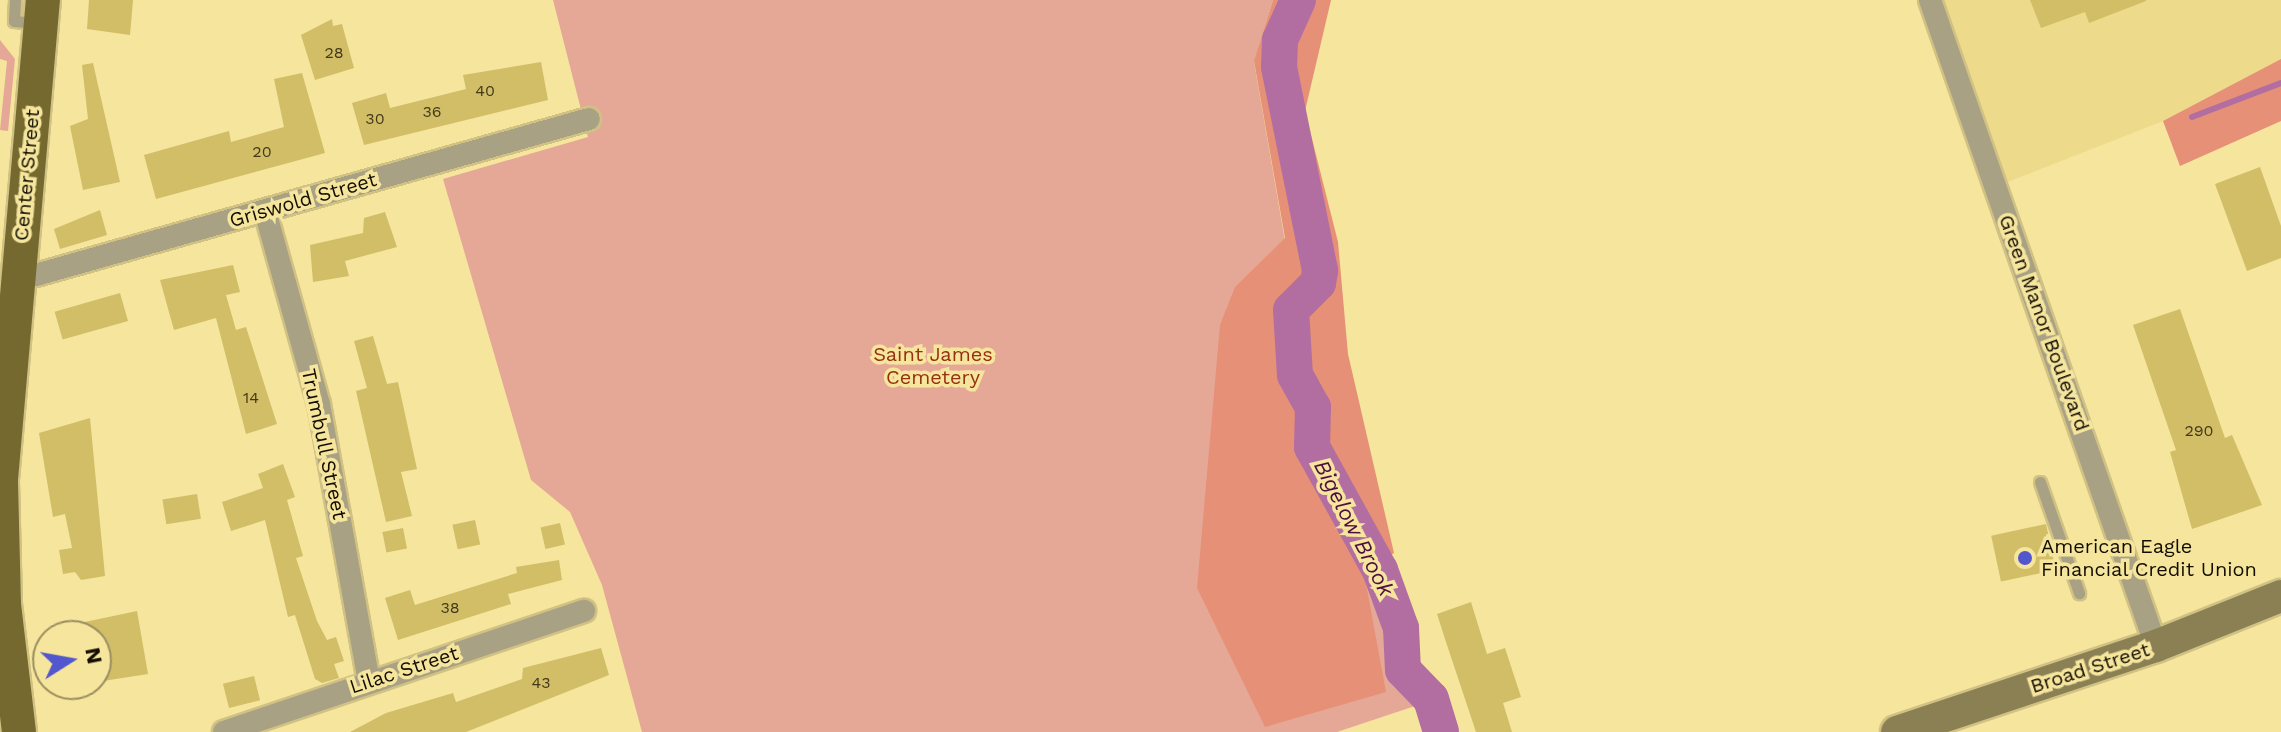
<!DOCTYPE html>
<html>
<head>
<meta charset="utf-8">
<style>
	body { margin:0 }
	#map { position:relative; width:2281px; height:732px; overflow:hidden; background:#f5e59d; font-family:"Work Sans",sans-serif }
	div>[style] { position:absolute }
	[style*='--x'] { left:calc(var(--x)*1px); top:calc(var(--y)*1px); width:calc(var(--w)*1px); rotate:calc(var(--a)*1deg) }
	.built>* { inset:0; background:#eddb8b }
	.green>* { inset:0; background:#e6a896 }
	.forest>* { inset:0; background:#e59077 }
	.stream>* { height:6px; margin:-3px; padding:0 3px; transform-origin:3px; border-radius:3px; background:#b36ea1 }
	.river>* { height:36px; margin:-18px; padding:0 18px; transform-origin:18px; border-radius:18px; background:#b36ea1 }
	.building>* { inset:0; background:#d2be67; transform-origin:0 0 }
	.roads { filter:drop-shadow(2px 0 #d1c284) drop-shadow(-2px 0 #d1c284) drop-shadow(0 2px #d1c284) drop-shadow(0 -2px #d1c284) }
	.lane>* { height:11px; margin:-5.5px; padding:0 5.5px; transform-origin:5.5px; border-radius:5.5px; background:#a8a184 }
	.street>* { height:22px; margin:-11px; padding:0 11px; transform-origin:11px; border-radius:11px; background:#a8a184 }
	.secondary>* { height:32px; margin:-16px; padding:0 16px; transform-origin:16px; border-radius:16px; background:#8a8054 }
	.primary>* { height:34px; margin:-17px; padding:0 17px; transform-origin:17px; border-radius:17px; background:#756930 }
	.dots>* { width:22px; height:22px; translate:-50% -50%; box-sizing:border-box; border:4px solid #f5e59d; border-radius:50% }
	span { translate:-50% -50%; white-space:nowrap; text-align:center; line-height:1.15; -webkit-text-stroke:7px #f5e59d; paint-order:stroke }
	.number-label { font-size:16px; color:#43391a }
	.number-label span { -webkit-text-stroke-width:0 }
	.street-label { font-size:20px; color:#130d00 }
	.park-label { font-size:20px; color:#953111 }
	.poi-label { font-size:20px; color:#130d00 }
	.left { translate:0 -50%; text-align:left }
	.water-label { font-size:22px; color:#4e0e42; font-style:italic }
	.north { position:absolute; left:32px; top:620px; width:80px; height:80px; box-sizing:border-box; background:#f5e59d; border:2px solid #9b8f5e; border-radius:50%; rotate:79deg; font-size:22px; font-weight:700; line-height:32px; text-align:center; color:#130d00 }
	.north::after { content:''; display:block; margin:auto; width:28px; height:36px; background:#5357cd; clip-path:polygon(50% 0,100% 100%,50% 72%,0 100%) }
</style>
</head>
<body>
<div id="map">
	<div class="built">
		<div style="clip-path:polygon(1930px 0,2281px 0,2281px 59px,2163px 121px,1995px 187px)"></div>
	</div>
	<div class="green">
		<div style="clip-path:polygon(553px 0,1273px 0,1254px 62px,1292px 281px,1424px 703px,1337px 732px,642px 732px,602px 585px,570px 512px,531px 480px,443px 179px,588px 137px)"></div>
		<div style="clip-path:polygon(0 40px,15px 59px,8px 131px,0 130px,7px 61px,0 59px)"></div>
	</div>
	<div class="forest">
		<div style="clip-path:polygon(1273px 0,1331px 0,1305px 111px,1338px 242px,1348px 354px,1394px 553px,1364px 573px,1386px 692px,1265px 727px,1197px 588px,1220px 325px,1235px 287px,1285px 238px,1254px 61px)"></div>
		<div style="clip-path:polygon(2281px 59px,2281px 121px,2180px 166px,2163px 121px)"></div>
	</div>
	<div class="stream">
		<div style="--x:2192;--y:117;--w:95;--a:-20.9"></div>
	</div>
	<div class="river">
		<div style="--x:1298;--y:0;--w:44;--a:114.2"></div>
		<div style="--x:1280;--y:40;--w:27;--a:92"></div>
		<div style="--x:1279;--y:67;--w:208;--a:78.6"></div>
		<div style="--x:1320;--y:271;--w:12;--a:99"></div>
		<div style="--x:1318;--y:283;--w:38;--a:135"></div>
		<div style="--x:1291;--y:310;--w:65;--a:86.5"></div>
		<div style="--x:1295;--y:375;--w:37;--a:61"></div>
		<div style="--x:1313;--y:407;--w:40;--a:91.4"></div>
		<div style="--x:1312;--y:447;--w:141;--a:61.1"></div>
		<div style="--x:1380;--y:570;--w:62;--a:70.1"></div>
		<div style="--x:1401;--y:628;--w:42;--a:87.3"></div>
		<div style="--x:1403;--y:670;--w:40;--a:46"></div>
		<div style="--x:1431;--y:699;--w:34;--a:73"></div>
	</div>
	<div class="building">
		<div style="clip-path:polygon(89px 0,133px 0,130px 35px,87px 29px)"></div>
		<div style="clip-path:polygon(2030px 0,2146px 0,2146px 1px,2089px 23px,2085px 12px,2041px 28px)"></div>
		<div style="clip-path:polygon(332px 19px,333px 26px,342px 24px,354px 68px,315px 80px,301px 35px)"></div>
		<div style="clip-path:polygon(541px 62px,548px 100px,364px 145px,352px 103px,386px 93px,390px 108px,466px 89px,463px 75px)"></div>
		<div style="clip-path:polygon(93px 63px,120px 182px,83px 190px,70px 126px,88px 119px,82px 65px)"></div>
		<div style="clip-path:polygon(302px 73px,325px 153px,156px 199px,144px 155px,229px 131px,231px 142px,284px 127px,274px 79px)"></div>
		<div style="clip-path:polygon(2260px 167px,2281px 226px,2281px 258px,2247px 271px,2215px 184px)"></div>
		<div style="clip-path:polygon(100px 210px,107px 235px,60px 249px,54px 229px)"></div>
		<div style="clip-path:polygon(385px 212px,397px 247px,345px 261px,349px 276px,313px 282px,310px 245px,363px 233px,364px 218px)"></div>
		<div style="clip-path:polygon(233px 265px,240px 292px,226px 295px,236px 330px,246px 327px,277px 424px,246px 434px,216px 318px,174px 330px,160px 280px)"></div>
		<div style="left:120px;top:293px;width:29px;height:68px;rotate:74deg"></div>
		<div style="clip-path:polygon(2180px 309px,2225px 438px,2232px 435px,2262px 505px,2192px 529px,2170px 452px,2176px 450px,2133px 325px)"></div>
		<div style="clip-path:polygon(373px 336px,387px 384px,398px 382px,417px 469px,401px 472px,412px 516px,386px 522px,356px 391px,367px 388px,354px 341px)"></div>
		<div style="clip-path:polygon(90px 418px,105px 576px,81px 580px,75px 572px,63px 574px,59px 550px,72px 548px,65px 514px,53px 517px,39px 433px)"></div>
		<div style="clip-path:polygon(283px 464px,295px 497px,287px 500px,303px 556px,296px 558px,317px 621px,327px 640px,336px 637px,344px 661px,334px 664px,339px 678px,322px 683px,315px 679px,295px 615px,288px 617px,265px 520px,231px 531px,222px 502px,263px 488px,258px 474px)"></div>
		<div style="left:197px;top:494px;width:25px;height:35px;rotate:81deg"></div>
		<div style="left:475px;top:520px;width:25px;height:23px;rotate:78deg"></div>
		<div style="left:560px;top:523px;width:22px;height:20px;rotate:77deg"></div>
		<div style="left:2046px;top:524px;width:47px;height:56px;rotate:78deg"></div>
		<div style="left:403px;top:528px;width:21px;height:21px;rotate:79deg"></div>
		<div style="clip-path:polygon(559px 560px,562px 580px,508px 594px,511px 604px,398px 640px,385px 598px,410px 590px,415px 605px,517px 573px,516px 567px)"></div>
		<div style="clip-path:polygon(1471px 602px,1487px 654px,1505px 648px,1521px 697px,1503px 703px,1512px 732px,1476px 732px,1446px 642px,1437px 614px)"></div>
		<div style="clip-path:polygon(137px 611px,148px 674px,103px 681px,96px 668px,96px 636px,61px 636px,61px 627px)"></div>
		<div style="clip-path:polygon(601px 648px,609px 675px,466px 732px,350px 732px,386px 713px,453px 693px,456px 702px,522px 679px,523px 668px)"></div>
		<div style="left:254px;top:676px;width:25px;height:32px;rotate:76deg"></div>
	</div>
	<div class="roads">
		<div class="lane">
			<div style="--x:15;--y:0;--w:21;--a:93"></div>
			<div style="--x:14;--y:21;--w:22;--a:5"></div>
			<div style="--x:2040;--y:482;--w:118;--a:70.6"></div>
		</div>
		<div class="street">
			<div style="--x:1930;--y:0;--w:684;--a:70.72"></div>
			<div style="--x:265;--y:211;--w:200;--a:74.4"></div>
			<div style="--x:319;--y:404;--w:281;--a:79.8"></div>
			<div style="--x:18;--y:280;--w:593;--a:-15.75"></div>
			<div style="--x:224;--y:732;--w:380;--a:-18.6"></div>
		</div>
		<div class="secondary">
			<div style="--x:1897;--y:732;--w:273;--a:-18.4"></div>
			<div style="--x:2156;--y:646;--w:135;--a:-21.8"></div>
		</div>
		<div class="primary">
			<div style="--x:19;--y:732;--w:128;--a:-96.7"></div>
			<div style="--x:4;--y:605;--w:126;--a:-91.4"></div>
			<div style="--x:1;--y:479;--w:481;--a:-85"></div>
		</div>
	</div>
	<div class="dots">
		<div style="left:2025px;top:558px;background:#5357cd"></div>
	</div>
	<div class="number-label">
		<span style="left:334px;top:53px">28</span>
		<span style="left:485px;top:91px">40</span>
		<span style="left:432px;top:112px">36</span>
		<span style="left:375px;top:119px">30</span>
		<span style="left:262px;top:152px">20</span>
		<span style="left:251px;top:398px">14</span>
		<span style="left:2199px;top:431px">290</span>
		<span style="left:450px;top:608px">38</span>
		<span style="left:541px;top:683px">43</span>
	</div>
	<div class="street-label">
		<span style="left:27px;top:175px;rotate:-85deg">Center Street</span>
		<span style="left:303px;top:200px;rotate:-16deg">Griswold Street</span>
		<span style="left:2044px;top:323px;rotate:70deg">Green Manor Boulevard</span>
		<span style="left:324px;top:444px;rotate:78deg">Trumbull Street</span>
		<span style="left:2090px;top:668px;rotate:-18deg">Broad Street</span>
		<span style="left:404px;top:670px;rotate:-18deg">Lilac Street</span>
	</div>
	<div class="park-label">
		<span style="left:933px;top:366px">Saint James<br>Cemetery</span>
	</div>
	<div class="poi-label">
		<span class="left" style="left:2041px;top:558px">American Eagle<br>Financial Credit Union</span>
	</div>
	<div class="water-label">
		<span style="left:1354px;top:528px;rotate:63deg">Bigelow Brook</span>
	</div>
	<div class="north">N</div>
</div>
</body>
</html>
